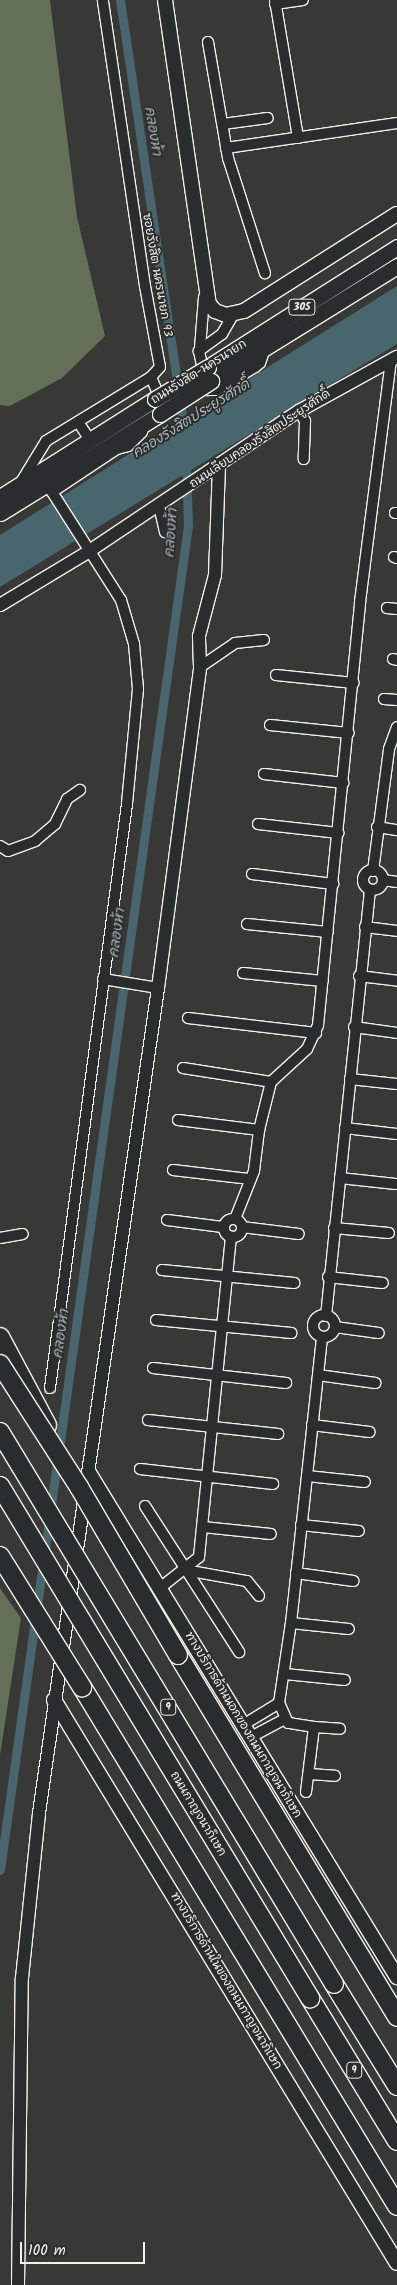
<!DOCTYPE html>
<html>
<head>
<meta charset="utf-8">
<style>
	body { margin:0 }
	#map { position:relative; width:397px; height:2285px; overflow:hidden; background:#383836; font-family:Kalam,"Playpen Sans Thai",sans-serif }
	div>[style] { position:absolute }
	[style*='--x'] { left:calc(var(--x)*1px); top:calc(var(--y)*1px); width:calc(var(--w)*1px); rotate:calc(var(--a)*1deg) }
	.green>* { inset:0; background:#636f56 }
	.water>* { inset:0; background:#49656d }
	.canal>* { height:9px; margin:-4.5px; padding:0 4.5px; transform-origin:4.5px; border-radius:4.5px; background:#49656d }
	.roads { filter:drop-shadow(1px 0 #f4f1e8) drop-shadow(-1px 0 #f4f1e8) drop-shadow(0 1px #f4f1e8) drop-shadow(0 -1px #f4f1e8) }
	.minor>* { height:10px; margin:-5px; padding:0 5px; transform-origin:5px; border-radius:5px; background:#2a2d2e }
	.minor>.ring { margin:-5px; padding:0; box-sizing:content-box; background:none; border:10px solid #2a2d2e; border-radius:50% }
	.tertiary>* { height:12px; margin:-6px; padding:0 6px; transform-origin:6px; border-radius:6px; background:#2a2d2e }
	.secondary>* { height:14px; margin:-7px; padding:0 7px; transform-origin:7px; border-radius:7px; background:#2a2d2e }
	.primary>* { height:15px; margin:-7.5px; padding:0 7.5px; transform-origin:7.5px; border-radius:7.5px; background:#2a2d2e }
	.motorway>* { height:18px; margin:-9px; padding:0 9px; transform-origin:9px; border-radius:9px; background:#2a2d2e }
	.bridges { filter:drop-shadow(1px 0 #f4f1e8) drop-shadow(-1px 0 #f4f1e8) drop-shadow(0 1px #f4f1e8) drop-shadow(0 -1px #f4f1e8) }
	.primary-bridge>* { height:15px; margin:-7.5px; padding:0 7.5px; transform-origin:7.5px; border-radius:7.5px; background:#2a2d2e }
	.motorway-bridge>* { height:18px; margin:-9px; padding:0 9px; transform-origin:9px; border-radius:9px; background:#2a2d2e }
	span { translate:-50% -50%; white-space:nowrap; text-align:center; line-height:1.15; -webkit-text-stroke:4px #2a2d2e; paint-order:stroke }
	.shield-label span { padding:1px 4px; background:#2a2d2e; border:1px solid; border-radius:4px; -webkit-text-stroke-width:0 }
	.shield-label { font-size:11px; color:#f4f1e8; font-weight:700 }
	.street-label { font-size:12px; color:#f4f1e8 }
	.water-label { font-size:14px; color:#b0b9b7; font-style:italic }
	.scale { position:absolute; left:20px; top:2242px; width:125px; height:22px; box-sizing:border-box; border:2px solid #f4f1e8; border-top:0; padding-left:6px; font-size:15px; line-height:18px; white-space:nowrap; color:#f4f1e8; -webkit-text-stroke:4px #2a2d2e; paint-order:stroke }
</style>
</head>
<body>
<div id="map">
	<div class="green">
		<div style="clip-path:polygon(0 0,50px 0,77px 217px,105px 336px,62px 378px,10px 406px,0 405px)"></div>
		<div style="clip-path:polygon(0 1588px,21px 1618px,0 1755px)"></div>
	</div>
	<div class="water">
		<div style="clip-path:polygon(397px 286px,397px 344px,0 587px,0 535px)"></div>
	</div>
	<div class="canal">
		<div style="--x:120;--y:0;--w:435;--a:81.5"></div>
		<div style="--x:0;--y:1870;--w:1357;--a:-82.04"></div>
		<div style="--x:188;--y:526;--w:63;--a:-91.8"></div>
	</div>
	<div class="roads">
		<div class="minor">
			<div style="--x:275;--y:0;--w:140;--a:80.5"></div>
			<div style="--x:275;--y:4;--w:28;--a:-8"></div>
			<div style="--x:208;--y:42;--w:118;--a:80.2"></div>
			<div style="--x:228;--y:158;--w:121;--a:72.2"></div>
			<div style="--x:223;--y:124;--w:45;--a:-7.6"></div>
			<div style="--x:226;--y:148;--w:173;--a:-8.3"></div>
			<div style="--x:233;--y:315;--w:22;--a:120"></div>
			<div style="--x:222;--y:334;--w:29;--a:144"></div>
			<div style="--x:199;--y:351;--w:40;--a:78"></div>
			<div style="--x:207;--y:390;--w:10;--a:0"></div>
			<div style="--x:217;--y:390;--w:44;--a:-31.2"></div>
			<div style="--x:255;--y:367;--w:6;--a:-39"></div>
			<div style="--x:260;--y:363;--w:18;--a:-71"></div>
			<div style="--x:200;--y:348;--w:51;--a:-85.5"></div>
			<div style="--x:151;--y:377;--w:26;--a:67"></div>
			<div style="--x:299;--y:411;--w:12;--a:59"></div>
			<div style="--x:305;--y:421;--w:38;--a:92"></div>
			<div style="--x:78;--y:422;--w:22;--a:56"></div>
			<div style="--x:21;--y:482;--w:48;--a:-58.6"></div>
			<div style="--x:46;--y:441;--w:123;--a:-31.4"></div>
			<div style="--x:151;--y:377;--w:13;--a:-48"></div>
			<div style="--x:160;--y:367;--w:82;--a:-100.5"></div>
			<div style="--x:145;--y:286;--w:289;--a:-98.4"></div>
			<div style="--x:47;--y:484;--w:138;--a:57.5"></div>
			<div style="--x:121;--y:600;--w:46;--a:73.5"></div>
			<div style="--x:134;--y:644;--w:45;--a:84.9"></div>
			<div style="--x:138;--y:689;--w:116;--a:95.5"></div>
			<div style="--x:127;--y:804;--w:589;--a:97.51"></div>
			<div style="--x:52;--y:492;--w:78;--a:-33.5"></div>
			<div style="--x:117;--y:449;--w:11;--a:-15"></div>
			<div style="--x:128;--y:446;--w:20;--a:-45"></div>
			<div style="--x:159;--y:506;--w:27;--a:77"></div>
			<div style="--x:395;--y:513;--w:2;--a:0"></div>
			<div style="--x:394;--y:557;--w:3;--a:18"></div>
			<div style="--x:387;--y:608;--w:10;--a:6"></div>
			<div style="--x:393;--y:659;--w:4;--a:14"></div>
			<div style="--x:200;--y:667;--w:42;--a:-34.4"></div>
			<div style="--x:235;--y:643;--w:29;--a:-6"></div>
			<div style="--x:276;--y:675;--w:78;--a:5.9"></div>
			<div style="--x:384;--y:699;--w:13;--a:4"></div>
			<div style="--x:270;--y:725;--w:79;--a:5.8"></div>
			<div style="--x:264;--y:774;--w:80;--a:6.5"></div>
			<div style="--x:258;--y:824;--w:81;--a:6.4"></div>
			<div style="--x:377;--y:827;--w:20;--a:9"></div>
			<div style="--x:0;--y:846;--w:9;--a:32"></div>
			<div style="--x:8;--y:851;--w:29;--a:-20"></div>
			<div style="--x:35;--y:841;--w:26;--a:-40"></div>
			<div style="--x:55;--y:824;--w:28;--a:-64"></div>
			<div style="--x:67;--y:799;--w:16;--a:-35"></div>
			<div class="ring" style="left:363px;top:870px;width:10px;height:10px"></div>
			<div style="--x:373;--y:871;--w:123;--a:-82.5"></div>
			<div style="--x:389;--y:749;--w:23;--a:-70"></div>
			<div style="--x:252;--y:874;--w:82;--a:7"></div>
			<div style="--x:383;--y:880;--w:14;--a:8"></div>
			<div style="--x:247;--y:924;--w:81;--a:5.6"></div>
			<div style="--x:365;--y:927;--w:32;--a:7"></div>
			<div style="--x:243;--y:973;--w:80;--a:5.7"></div>
			<div style="--x:359;--y:976;--w:38;--a:7"></div>
			<div style="--x:103;--y:979;--w:56;--a:9.3"></div>
			<div style="--x:188;--y:1018;--w:129;--a:6.7"></div>
			<div style="--x:354;--y:1027;--w:43;--a:7.9"></div>
			<div style="--x:183;--y:1068;--w:89;--a:9"></div>
			<div style="--x:350;--y:1079;--w:47;--a:6.1"></div>
			<div style="--x:178;--y:1120;--w:82;--a:7"></div>
			<div style="--x:345;--y:1128;--w:52;--a:6.6"></div>
			<div style="--x:173;--y:1170;--w:78;--a:6.7"></div>
			<div style="--x:340;--y:1178;--w:56;--a:6.1"></div>
			<div class="ring" style="left:224px;top:1219px;width:8px;height:8px"></div>
			<div style="--x:235;--y:1219;--w:52;--a:-68.4"></div>
			<div style="--x:254;--y:1171;--w:41;--a:-83"></div>
			<div style="--x:259;--y:1130;--w:49;--a:-76"></div>
			<div style="--x:271;--y:1082;--w:49;--a:-42.5"></div>
			<div style="--x:307;--y:1049;--w:26;--a:-65"></div>
			<div style="--x:318;--y:1025;--w:425;--a:-84.3"></div>
			<div style="--x:360;--y:602;--w:244;--a:-82.7"></div>
			<div style="--x:167;--y:1220;--w:56;--a:7.1"></div>
			<div style="--x:242;--y:1227;--w:57;--a:7"></div>
			<div style="--x:334;--y:1228;--w:55;--a:5.2"></div>
			<div style="--x:0;--y:1238;--w:23;--a:-10"></div>
			<div style="--x:162;--y:1270;--w:133;--a:5.6"></div>
			<div style="--x:328;--y:1277;--w:55;--a:6.2"></div>
			<div class="ring" style="left:313px;top:1315px;width:12px;height:12px"></div>
			<div style="--x:326;--y:1316;--w:428;--a:-84.1"></div>
			<div style="--x:156;--y:1320;--w:136;--a:5.5"></div>
			<div style="--x:335;--y:1327;--w:44;--a:7.8"></div>
			<div style="--x:153;--y:1368;--w:134;--a:6.4"></div>
			<div style="--x:318;--y:1375;--w:58;--a:8"></div>
			<div style="--x:148;--y:1420;--w:131;--a:6.1"></div>
			<div style="--x:312;--y:1425;--w:58;--a:6.9"></div>
			<div style="--x:140;--y:1469;--w:134;--a:6.4"></div>
			<div style="--x:307;--y:1476;--w:58;--a:5.9"></div>
			<div style="--x:145;--y:1506;--w:174;--a:57.2"></div>
			<div style="--x:301;--y:1525;--w:58;--a:5.9"></div>
			<div style="--x:203;--y:1527;--w:68;--a:5.9"></div>
			<div style="--x:185;--y:1570;--w:63;--a:10.1"></div>
			<div style="--x:247;--y:1581;--w:19;--a:51"></div>
			<div style="--x:296;--y:1573;--w:58;--a:8"></div>
			<div style="--x:160;--y:1588;--w:50;--a:-38.5"></div>
			<div style="--x:199;--y:1557;--w:322;--a:-84.3"></div>
			<div style="--x:291;--y:1623;--w:58;--a:5.9"></div>
			<div style="--x:285;--y:1674;--w:60;--a:5.7"></div>
			<div style="--x:243;--y:1725;--w:42;--a:-31.4"></div>
			<div style="--x:314;--y:1727;--w:26;--a:4"></div>
			<div style="--x:251;--y:1737;--w:38;--a:-28"></div>
			<div style="--x:309;--y:1774;--w:26;--a:4"></div>
			<div style="--x:306;--y:1792;--w:65;--a:-83"></div>
			<div style="--x:314;--y:1727;--w:26;--a:-171"></div>
			<div style="--x:288;--y:1723;--w:22;--a:-114"></div>
			<div style="--x:279;--y:1703;--w:81;--a:-81.5"></div>
			<div style="--x:291;--y:1623;--w:288;--a:-83.8"></div>
		</div>
		<div class="tertiary">
			<div style="--x:0;--y:605;--w:103;--a:-31.1"></div>
			<div style="--x:88;--y:552;--w:254;--a:-33.8"></div>
			<div style="--x:299;--y:411;--w:112;--a:-28.9"></div>
			<div style="--x:18;--y:2285;--w:307;--a:-89.3"></div>
			<div style="--x:22;--y:1978;--w:166;--a:-84.1"></div>
			<div style="--x:39;--y:1813;--w:834;--a:-81.79"></div>
			<div style="--x:158;--y:988;--w:324;--a:-82.5"></div>
			<div style="--x:200;--y:667;--w:31;--a:-92"></div>
			<div style="--x:199;--y:636;--w:63;--a:-75.3"></div>
			<div style="--x:215;--y:575;--w:111;--a:-87.9"></div>
		</div>
		<div class="secondary">
			<div style="--x:165;--y:0;--w:307;--a:81.8"></div>
			<div style="--x:209;--y:304;--w:9;--a:49"></div>
			<div style="--x:215;--y:311;--w:12;--a:20"></div>
			<div style="--x:226;--y:315;--w:18;--a:-13"></div>
			<div style="--x:244;--y:311;--w:181;--a:-32.4"></div>
			<div style="--x:89;--y:1473;--w:591;--a:58.57"></div>
			<div style="--x:54;--y:1700;--w:659;--a:58.65"></div>
		</div>
		<div class="primary">
			<div style="--x:208;--y:367;--w:224;--a:-32.4"></div>
			<div style="--x:211;--y:381;--w:219;--a:-31.7"></div>
			<div style="--x:0;--y:497;--w:183;--a:-32.3"></div>
			<div style="--x:0;--y:513;--w:188;--a:-31.7"></div>
		</div>
		<div class="motorway">
			<div style="--x:0;--y:1337;--w:100;--a:61.9"></div>
			<div style="--x:178;--y:1655;--w:423;--a:58.8"></div>
			<div style="--x:82;--y:1687;--w:607;--a:58.74"></div>
			<div style="--x:334;--y:1984;--w:120;--a:58.3"></div>
			<div style="--x:310;--y:1998;--w:167;--a:58.7"></div>
		</div>
	</div>
	<div class="bridges">
		<div class="primary-bridge">
			<div style="--x:155;--y:399;--w:62;--a:-31.1"></div>
			<div style="--x:160;--y:414;--w:61;--a:-32.9"></div>
		</div>
		<div class="motorway-bridge">
			<div style="--x:0;--y:1364;--w:146;--a:57.3"></div>
			<div style="--x:79;--y:1487;--w:195;--a:59.5"></div>
			<div style="--x:0;--y:1432;--w:645;--a:58.82"></div>
			<div style="--x:0;--y:1486;--w:599;--a:58.81"></div>
			<div style="--x:0;--y:1556;--w:155;--a:58"></div>
		</div>
	</div>
	<div class="shield-label">
		<span style="left:302px;top:307px">305</span>
		<span style="left:168px;top:1707px">9</span>
		<span style="left:354px;top:2070px">9</span>
	</div>
	<div class="street-label">
		<span style="left:157px;top:275px;rotate:80deg">ซอยรังสิต นครนายก 93</span>
		<span style="left:199px;top:372px;rotate:-32deg">ถนนรังสิต-นครนายก</span>
		<span style="left:260px;top:439px;rotate:-34deg">ถนนเลียบคลองรังสิตประยูรศักดิ์</span>
		<span style="left:243px;top:1725px;rotate:59deg">ทางบริการด้านนอกของถนนกาญจนาภิเษก</span>
		<span style="left:198px;top:1814px;rotate:59deg">ถนนกาญจนาภิเษก</span>
		<span style="left:226px;top:1981px;rotate:59deg">ทางบริการด้านในของถนนกาญจนาภิเษก</span>
	</div>
	<div class="water-label">
		<span style="left:153px;top:131px;rotate:81deg">คลองห้า</span>
		<span style="left:191px;top:419px;rotate:-32deg">คลองรังสิตประยูรศักดิ์</span>
		<span style="left:171px;top:533px;rotate:-86deg">คลองห้า</span>
		<span style="left:117px;top:933px;rotate:-82deg">คลองห้า</span>
		<span style="left:61px;top:1334px;rotate:-82deg">คลองห้า</span>
	</div>
	<div class="scale">100 m</div>
</div>
</body>
</html>
